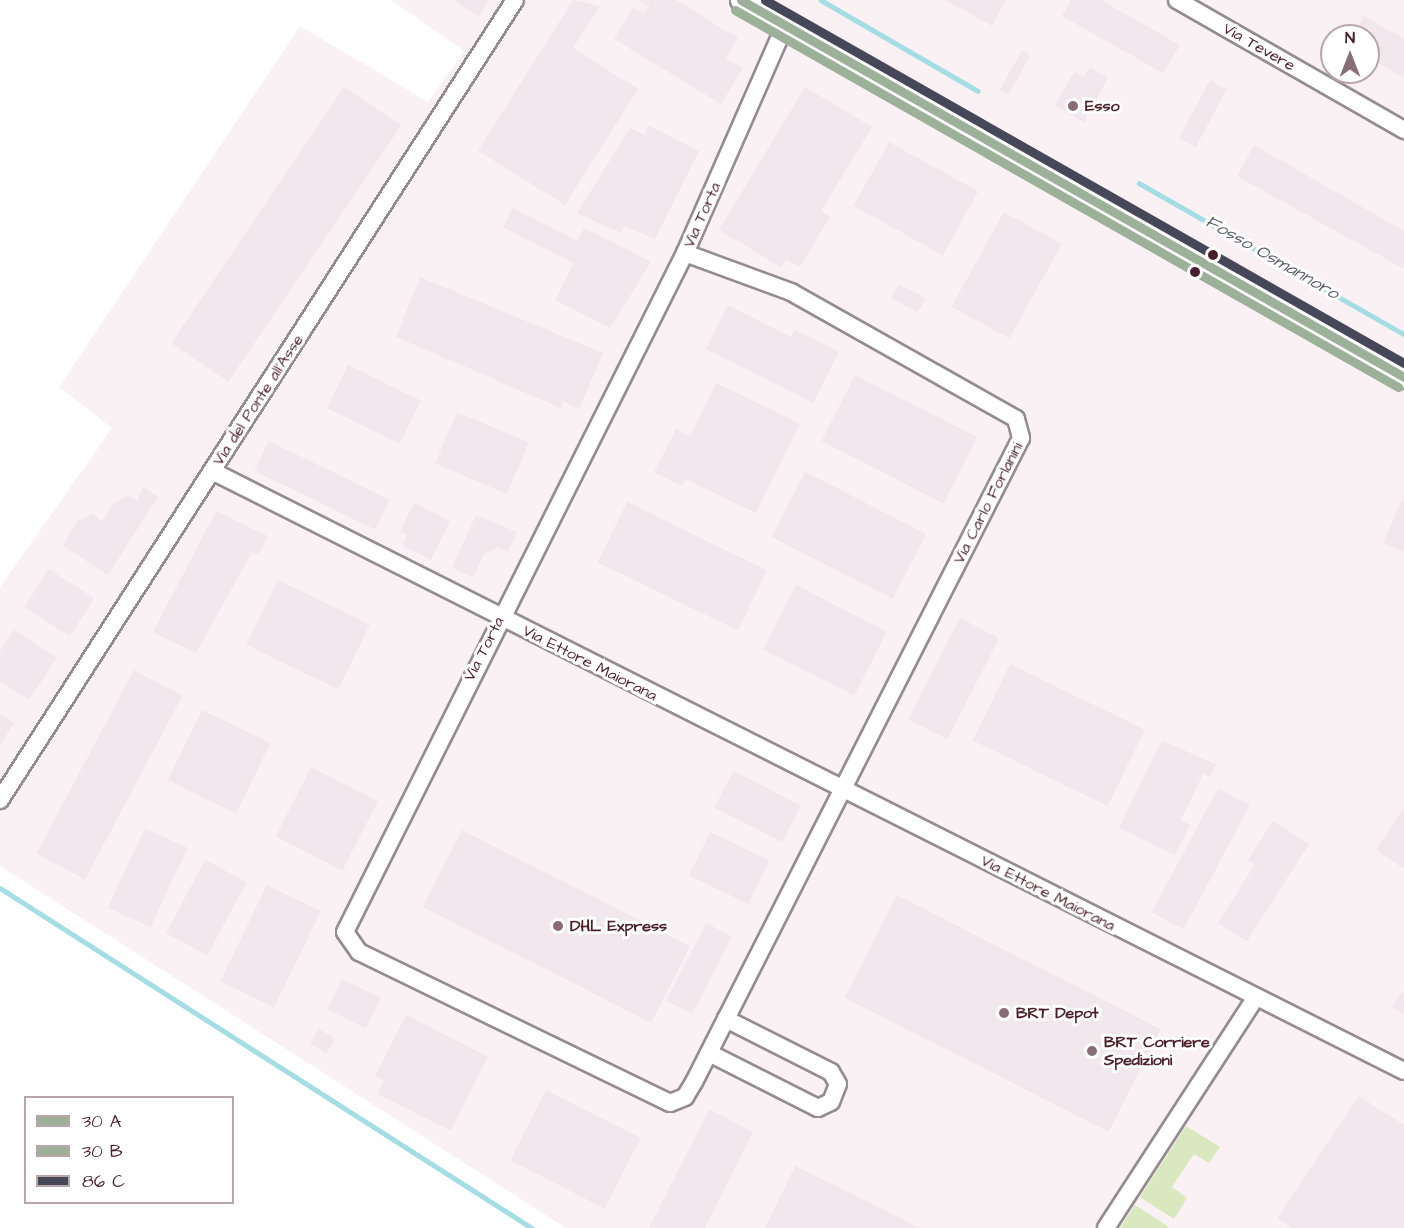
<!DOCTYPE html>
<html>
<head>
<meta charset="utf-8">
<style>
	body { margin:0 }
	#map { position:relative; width:1404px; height:1228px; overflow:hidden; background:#fff; font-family:"Architects Daughter",sans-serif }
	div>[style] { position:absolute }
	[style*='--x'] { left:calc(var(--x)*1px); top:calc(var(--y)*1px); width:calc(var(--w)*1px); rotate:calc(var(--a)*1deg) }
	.built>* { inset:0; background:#faf1f5 }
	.green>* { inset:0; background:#dae8c0 }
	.stream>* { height:4.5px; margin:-2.25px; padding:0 2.25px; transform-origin:2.25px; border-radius:2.25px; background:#a5dde4 }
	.building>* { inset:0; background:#f1e7ec; transform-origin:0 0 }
	.roads { filter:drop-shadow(2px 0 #948c8e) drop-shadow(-2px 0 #948c8e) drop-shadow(0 2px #948c8e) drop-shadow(0 -2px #948c8e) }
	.minor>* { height:16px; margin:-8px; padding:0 8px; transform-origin:8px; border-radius:8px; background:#fff }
	.major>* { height:21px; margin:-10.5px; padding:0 10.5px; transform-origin:10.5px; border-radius:10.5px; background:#fff }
	.bus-1>* { height:9px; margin:-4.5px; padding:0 4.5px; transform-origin:4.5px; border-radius:4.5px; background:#9db09a }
	.bus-2>* { height:9px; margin:-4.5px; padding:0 4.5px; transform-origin:4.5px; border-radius:4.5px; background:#9db09a }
	.bus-3>* { height:9px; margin:-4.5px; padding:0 4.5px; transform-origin:4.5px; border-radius:4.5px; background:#47475a }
	.dots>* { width:16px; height:16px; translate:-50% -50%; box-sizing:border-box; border:3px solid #fff; border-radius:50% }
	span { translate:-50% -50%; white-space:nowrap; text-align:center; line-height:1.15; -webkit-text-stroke:6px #fff; paint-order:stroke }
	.street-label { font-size:16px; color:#4a1f2b }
	.poi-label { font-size:16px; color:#4a1f2b; font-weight:700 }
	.left { translate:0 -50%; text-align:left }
	.water-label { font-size:18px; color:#5c5d68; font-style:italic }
	.legend { position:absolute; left:24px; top:1096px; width:210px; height:108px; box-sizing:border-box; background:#fff; border:2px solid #b7a5aa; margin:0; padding:8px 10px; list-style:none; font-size:18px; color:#4a1f2b }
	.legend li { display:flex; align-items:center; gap:12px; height:30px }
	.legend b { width:30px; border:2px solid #b7a5aa }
	.north { position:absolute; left:1320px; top:24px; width:60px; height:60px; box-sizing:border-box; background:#fff; border:2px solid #b7a5aa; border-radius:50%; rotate:0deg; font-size:16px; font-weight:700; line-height:24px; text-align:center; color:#4a1f2b }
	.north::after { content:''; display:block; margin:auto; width:21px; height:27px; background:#896d75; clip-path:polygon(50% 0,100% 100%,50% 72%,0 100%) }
</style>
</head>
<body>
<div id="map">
	<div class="built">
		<div style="clip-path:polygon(evenodd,391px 0,1404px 0,1404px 1228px,566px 1228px,0 866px,0 587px,112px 428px,59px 387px,300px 26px,428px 102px,464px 51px,391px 0,1332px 36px,1368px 36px,1368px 72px,1332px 72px,1332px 36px)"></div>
	</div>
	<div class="green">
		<div style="clip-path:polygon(1186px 1126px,1220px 1147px,1209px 1163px,1194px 1154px,1172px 1187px,1187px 1198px,1174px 1219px,1140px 1197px)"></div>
		<div style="clip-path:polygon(1135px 1205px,1168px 1226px,1167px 1228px,1120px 1228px)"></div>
	</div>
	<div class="stream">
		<div style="--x:821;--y:0;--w:181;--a:30.1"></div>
		<div style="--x:1139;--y:183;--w:305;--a:29.7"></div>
		<div style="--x:0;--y:888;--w:631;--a:32.58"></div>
	</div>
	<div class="building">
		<div style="clip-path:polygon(454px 0,489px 0,479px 17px)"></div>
		<div style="clip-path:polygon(573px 0,600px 6px,573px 48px,638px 89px,565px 205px,478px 151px)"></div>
		<div style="clip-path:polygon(639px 0,676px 0,738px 38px,726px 58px,743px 68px,721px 104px,614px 39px,633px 7px,644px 14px,649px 6px)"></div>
		<div style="clip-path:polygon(946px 0,1006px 0,992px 26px)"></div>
		<div style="clip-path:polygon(1071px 0,1101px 0,1180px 45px,1163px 73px,1062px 16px)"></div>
		<div style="clip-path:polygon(1364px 16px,1404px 39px,1404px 78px,1368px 57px,1368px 36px,1353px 36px)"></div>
		<div style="left:1022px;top:50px;width:10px;height:46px;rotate:29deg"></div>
		<div style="clip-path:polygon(1090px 67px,1108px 78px,1084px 122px,1055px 106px,1074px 72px,1084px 77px)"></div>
		<div style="left:1210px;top:80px;width:19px;height:66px;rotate:28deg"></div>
		<div style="left:344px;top:87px;width:69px;height:309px;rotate:34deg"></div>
		<div style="clip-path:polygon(805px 87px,872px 127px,821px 211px,830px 217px,800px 267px,786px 259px,781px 267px,719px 230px)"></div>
		<div style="clip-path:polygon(648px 125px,699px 151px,655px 239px,624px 226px,621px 233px,577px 213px,630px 128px,645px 135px)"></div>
		<div style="left:889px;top:142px;width:102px;height:73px;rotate:29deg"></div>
		<div style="clip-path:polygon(1254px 145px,1404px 231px,1404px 269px,1237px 176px)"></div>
		<div style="clip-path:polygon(513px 208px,577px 241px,584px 228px,651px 262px,610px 328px,555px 300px,574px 263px,503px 227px)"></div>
		<div style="left:1004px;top:212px;width:66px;height:108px;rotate:29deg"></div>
		<div style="clip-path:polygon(420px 277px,603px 353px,579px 409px,563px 401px,561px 408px,396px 337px)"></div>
		<div style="left:899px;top:284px;width:30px;height:16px;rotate:28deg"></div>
		<div style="clip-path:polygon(728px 305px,791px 337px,795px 330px,839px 352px,813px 403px,706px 349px)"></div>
		<div style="left:348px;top:365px;width:81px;height:48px;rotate:26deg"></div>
		<div style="left:855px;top:375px;width:137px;height:74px;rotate:27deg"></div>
		<div style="clip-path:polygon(716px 383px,800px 424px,756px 513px,686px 479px,682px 486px,654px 472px,676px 429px,690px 436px)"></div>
		<div style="left:457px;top:412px;width:78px;height:56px;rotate:23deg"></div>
		<div style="left:269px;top:441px;width:134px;height:33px;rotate:26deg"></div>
		<div style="left:805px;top:472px;width:136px;height:73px;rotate:27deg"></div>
		<div style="clip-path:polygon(143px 487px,158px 497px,108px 575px,63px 546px,77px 521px,92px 514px,102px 522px,112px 504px,129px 495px,137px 501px)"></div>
		<div style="clip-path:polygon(1404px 495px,1404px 552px,1383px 543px)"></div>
		<div style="left:627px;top:502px;width:156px;height:67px;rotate:26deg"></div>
		<div style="clip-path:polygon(414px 503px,450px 521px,431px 560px,402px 546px,407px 535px,400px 531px)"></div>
		<div style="clip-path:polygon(216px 511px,268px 536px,258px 555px,252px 552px,196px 653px,153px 632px)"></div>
		<div style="clip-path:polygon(476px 515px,517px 532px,508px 552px,498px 547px,484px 554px,473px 578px,452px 567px)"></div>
		<div style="left:49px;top:569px;width:54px;height:45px;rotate:33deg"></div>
		<div style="left:278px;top:580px;width:102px;height:72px;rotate:26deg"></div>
		<div style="left:796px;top:585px;width:102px;height:72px;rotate:27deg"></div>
		<div style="left:960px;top:618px;width:44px;height:114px;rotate:27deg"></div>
		<div style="clip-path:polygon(14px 630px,57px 658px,29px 700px,0 681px,0 651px)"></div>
		<div style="left:1010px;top:664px;width:150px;height:85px;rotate:26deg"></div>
		<div style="left:134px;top:670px;width:55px;height:208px;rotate:28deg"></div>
		<div style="left:202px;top:710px;width:76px;height:78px;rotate:26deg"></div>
		<div style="clip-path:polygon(0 714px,14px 723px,0 745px)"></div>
		<div style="clip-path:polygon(1162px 740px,1216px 765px,1210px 777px,1203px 774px,1181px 820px,1190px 825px,1175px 855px,1119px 828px)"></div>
		<div style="left:311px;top:767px;width:75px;height:78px;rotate:27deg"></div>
		<div style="left:733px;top:771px;width:76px;height:41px;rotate:27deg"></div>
		<div style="left:1218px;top:788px;width:36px;height:141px;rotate:28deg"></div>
		<div style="clip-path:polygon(1404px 808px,1404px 869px,1376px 850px)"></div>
		<div style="clip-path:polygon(1273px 821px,1309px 844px,1247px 941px,1218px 923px,1255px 864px,1248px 860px)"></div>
		<div style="left:145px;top:828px;width:47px;height:88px;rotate:25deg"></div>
		<div style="left:462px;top:830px;width:256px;height:86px;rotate:27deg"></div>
		<div style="left:710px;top:832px;width:66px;height:48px;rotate:26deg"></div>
		<div style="left:205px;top:860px;width:47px;height:83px;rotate:28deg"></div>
		<div style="left:267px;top:885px;width:60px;height:107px;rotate:26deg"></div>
		<div style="left:897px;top:895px;width:296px;height:115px;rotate:27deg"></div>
		<div style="left:706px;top:923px;width:29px;height:87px;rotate:27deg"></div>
		<div style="left:342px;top:979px;width:43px;height:34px;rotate:26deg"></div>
		<div style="clip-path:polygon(1404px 989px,1404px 1015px,1392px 1006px)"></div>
		<div style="clip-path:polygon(406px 1015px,488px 1057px,451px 1131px,378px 1094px,384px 1080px,375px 1076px)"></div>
		<div style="left:319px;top:1029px;width:19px;height:17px;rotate:32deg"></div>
		<div style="left:546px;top:1090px;width:106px;height:79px;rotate:27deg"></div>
		<div style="clip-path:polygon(1359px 1096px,1404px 1125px,1404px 1228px,1292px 1228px,1277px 1218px)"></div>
		<div style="clip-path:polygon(709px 1109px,753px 1132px,705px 1228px,649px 1228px)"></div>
		<div style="clip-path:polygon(795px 1166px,920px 1228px,765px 1228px)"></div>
	</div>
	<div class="roads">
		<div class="minor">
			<div style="--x:1177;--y:0;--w:262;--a:29.8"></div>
			<div style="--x:685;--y:253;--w:113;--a:20.2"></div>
			<div style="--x:791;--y:292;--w:258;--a:29.4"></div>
			<div style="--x:1016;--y:419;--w:20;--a:75"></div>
			<div style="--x:1021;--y:438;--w:722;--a:116.92"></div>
			<div style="--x:694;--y:1082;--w:17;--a:121"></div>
			<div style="--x:685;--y:1097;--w:16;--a:158"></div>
			<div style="--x:670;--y:1103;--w:346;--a:-154.1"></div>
			<div style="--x:359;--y:952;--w:24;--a:-125"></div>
			<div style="--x:345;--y:932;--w:759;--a:-63.4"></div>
			<div style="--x:685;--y:253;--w:249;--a:-66.3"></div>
			<div style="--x:212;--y:471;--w:1334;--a:26.72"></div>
			<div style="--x:0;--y:800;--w:951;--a:-57.23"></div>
			<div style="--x:709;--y:1053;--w:122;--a:26.8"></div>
			<div style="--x:818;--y:1108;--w:14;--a:-25"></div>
			<div style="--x:831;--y:1102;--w:19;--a:-69"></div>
			<div style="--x:838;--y:1084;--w:14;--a:-120"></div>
			<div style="--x:831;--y:1072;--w:118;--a:-153.2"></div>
			<div style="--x:1106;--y:1228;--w:275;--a:-57"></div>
		</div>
		<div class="major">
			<div style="--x:741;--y:0;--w:763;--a:29.62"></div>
		</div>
	</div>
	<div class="bus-1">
		<div style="--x:741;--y:0;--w:763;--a:29.62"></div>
	</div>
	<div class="bus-2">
		<div style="--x:735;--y:10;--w:763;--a:29.62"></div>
	</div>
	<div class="bus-3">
		<div style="--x:765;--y:0;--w:735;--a:29.6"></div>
	</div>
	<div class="dots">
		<div style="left:1073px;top:106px;background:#896d75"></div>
		<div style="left:1213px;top:255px;background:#4a1f2b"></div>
		<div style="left:1195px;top:272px;background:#4a1f2b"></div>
		<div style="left:558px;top:926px;background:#896d75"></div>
		<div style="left:1004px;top:1013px;background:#896d75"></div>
		<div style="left:1092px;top:1051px;background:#896d75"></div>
	</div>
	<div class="street-label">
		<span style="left:1259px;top:47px;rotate:30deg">Via Tevere</span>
		<span style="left:702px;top:215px;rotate:-66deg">Via Torta</span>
		<span style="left:258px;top:400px;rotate:-57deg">Via del Ponte all'Asse</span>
		<span style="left:988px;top:503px;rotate:-63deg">Via Carlo Forlanini</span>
		<span style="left:484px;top:649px;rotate:-63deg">Via Torta</span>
		<span style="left:590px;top:663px;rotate:27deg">Via Ettore Maiorana</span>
		<span style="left:1048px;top:893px;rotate:27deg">Via Ettore Maiorana</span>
	</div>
	<div class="poi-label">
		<span class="left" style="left:1085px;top:106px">Esso</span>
		<span class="left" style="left:570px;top:926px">DHL Express</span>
		<span class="left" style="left:1016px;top:1013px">BRT Depot</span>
		<span class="left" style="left:1104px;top:1051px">BRT Corriere<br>Spedizioni</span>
	</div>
	<div class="water-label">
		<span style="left:1272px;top:258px;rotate:30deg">Fosso Osmannoro</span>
	</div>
	<ul class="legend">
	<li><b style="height:8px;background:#9db09a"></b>30 A</li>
	<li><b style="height:8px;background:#9db09a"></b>30 B</li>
	<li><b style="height:8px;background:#47475a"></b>86 C</li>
	</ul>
	<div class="north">N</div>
</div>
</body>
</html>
